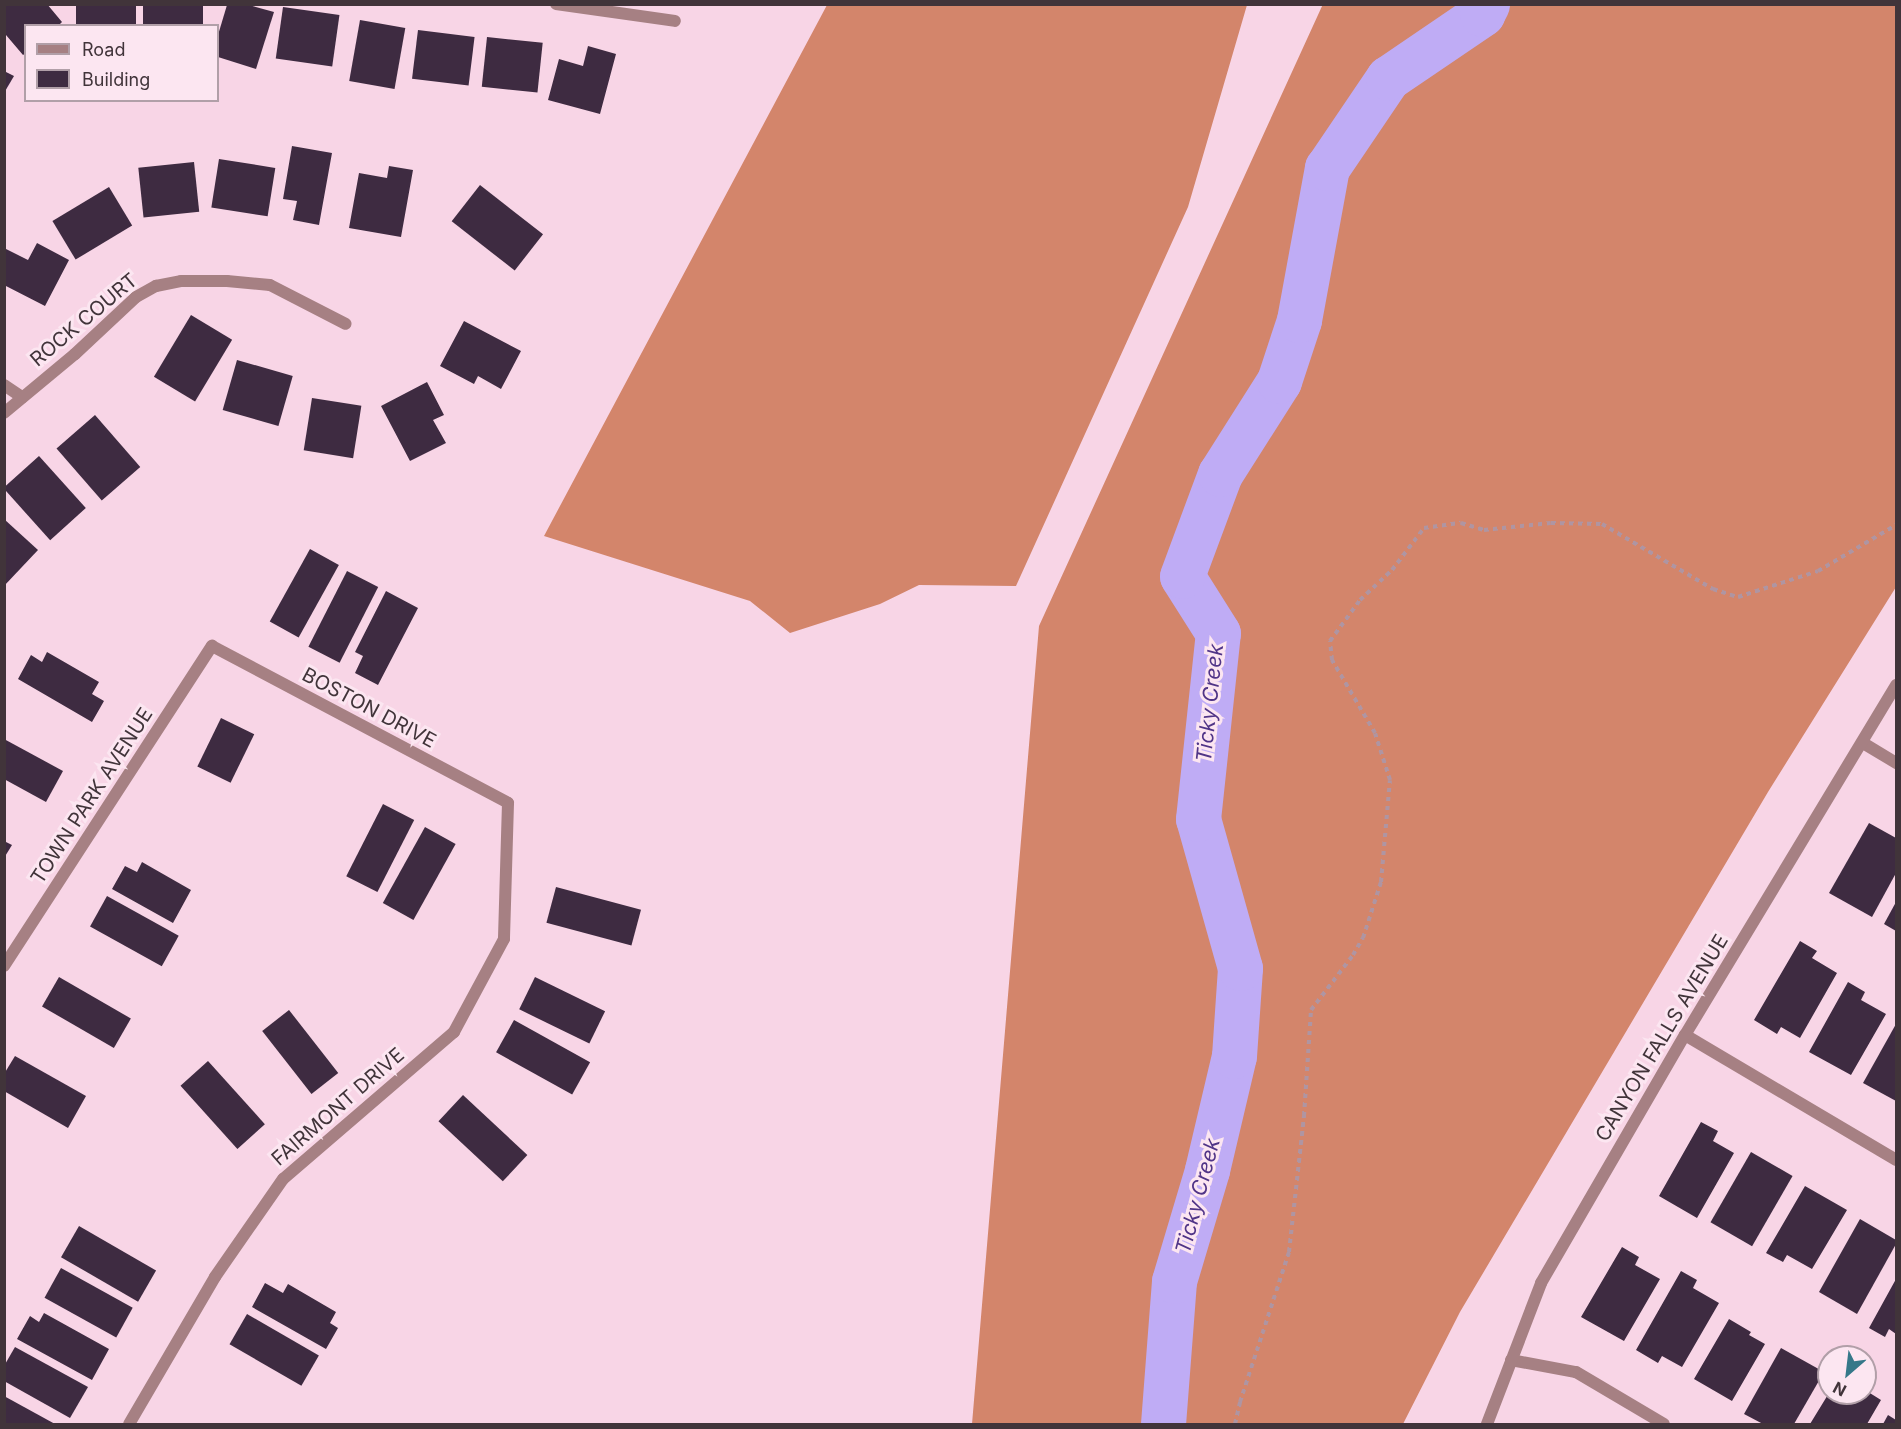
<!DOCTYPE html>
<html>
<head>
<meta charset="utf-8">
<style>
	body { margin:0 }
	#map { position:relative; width:1901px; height:1429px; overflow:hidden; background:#f8d5e6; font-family:Inter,sans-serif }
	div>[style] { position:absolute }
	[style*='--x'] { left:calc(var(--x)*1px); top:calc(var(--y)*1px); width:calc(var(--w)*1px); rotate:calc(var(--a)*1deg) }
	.forest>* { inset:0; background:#d3856b }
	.river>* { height:45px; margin:-22.5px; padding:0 22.5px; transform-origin:22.5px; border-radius:22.5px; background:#bfacf5 }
	.building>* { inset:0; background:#3e2b41; transform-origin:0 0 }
	.path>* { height:4px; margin-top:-2px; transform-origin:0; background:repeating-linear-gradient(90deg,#af95a2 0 4.5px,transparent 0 9px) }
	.minor>* { height:12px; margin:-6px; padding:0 6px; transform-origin:6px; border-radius:6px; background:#a68083 }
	span { translate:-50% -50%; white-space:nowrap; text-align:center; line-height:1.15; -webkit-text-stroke:6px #fce6f1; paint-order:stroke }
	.street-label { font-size:20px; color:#41343a }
	.water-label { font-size:21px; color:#503487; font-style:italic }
	.frame { position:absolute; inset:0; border:6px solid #41343a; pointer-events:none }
	.legend { position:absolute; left:24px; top:24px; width:195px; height:78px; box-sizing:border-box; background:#fce6f1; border:2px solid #b19fa8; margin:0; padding:8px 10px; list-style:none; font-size:18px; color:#41343a }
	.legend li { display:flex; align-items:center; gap:12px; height:30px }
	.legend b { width:30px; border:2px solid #b19fa8 }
	.north { position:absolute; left:1817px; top:1345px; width:60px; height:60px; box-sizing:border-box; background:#fce6f1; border:2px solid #b19fa8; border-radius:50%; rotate:208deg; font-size:16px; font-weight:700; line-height:24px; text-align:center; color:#41343a }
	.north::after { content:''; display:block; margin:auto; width:21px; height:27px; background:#357889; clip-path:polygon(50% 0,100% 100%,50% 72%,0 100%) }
</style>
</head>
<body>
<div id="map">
	<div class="forest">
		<div style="clip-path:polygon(1323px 4px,1896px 5px,1896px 587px,1768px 792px,1460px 1312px,1403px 1424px,972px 1424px,1039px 626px)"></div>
		<div style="clip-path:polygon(827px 5px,1247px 5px,1188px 207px,1016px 586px,919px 585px,880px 604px,790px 633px,750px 601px,544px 536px)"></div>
	</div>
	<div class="river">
		<div style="--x:1163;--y:1424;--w:143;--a:-85.6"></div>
		<div style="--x:1174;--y:1281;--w:116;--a:-73.4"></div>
		<div style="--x:1207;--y:1170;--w:117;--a:-76.7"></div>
		<div style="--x:1234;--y:1056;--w:88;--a:-86.1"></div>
		<div style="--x:1240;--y:968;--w:155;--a:-105.7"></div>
		<div style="--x:1198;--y:819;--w:187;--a:-83.9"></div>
		<div style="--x:1218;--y:633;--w:67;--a:-122.3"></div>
		<div style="--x:1182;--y:576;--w:109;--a:-69.6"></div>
		<div style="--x:1220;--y:474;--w:110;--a:-57.6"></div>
		<div style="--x:1279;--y:381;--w:64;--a:-71.8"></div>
		<div style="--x:1299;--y:320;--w:155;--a:-79.6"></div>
		<div style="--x:1327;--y:168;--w:109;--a:-55.9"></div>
		<div style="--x:1388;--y:78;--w:114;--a:-34.2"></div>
		<div style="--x:1482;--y:14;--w:11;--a:-63"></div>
	</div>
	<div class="building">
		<div style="clip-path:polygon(4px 4px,47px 4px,62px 22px,58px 26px,26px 26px,26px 53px,23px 55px,6px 35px,4px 37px)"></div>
		<div style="left:76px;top:4px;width:60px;height:22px"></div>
		<div style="left:143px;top:4px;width:60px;height:22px"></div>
		<div style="clip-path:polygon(227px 5px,249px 5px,274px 12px,256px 69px,218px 57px,218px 35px)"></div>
		<div style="left:283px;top:7px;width:57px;height:52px;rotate:8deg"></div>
		<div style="left:360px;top:20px;width:46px;height:62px;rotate:10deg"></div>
		<div style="left:418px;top:30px;width:57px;height:49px;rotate:7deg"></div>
		<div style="left:487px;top:37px;width:56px;height:50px;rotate:6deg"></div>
		<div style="clip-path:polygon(588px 46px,616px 54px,600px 114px,548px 100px,559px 59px,583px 66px)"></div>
		<div style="clip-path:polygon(4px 71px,14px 76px,4px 93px)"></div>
		<div style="clip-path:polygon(292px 146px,332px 153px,319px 225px,293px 220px,297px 201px,283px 199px)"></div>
		<div style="left:219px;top:159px;width:57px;height:49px;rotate:9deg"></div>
		<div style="left:194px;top:162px;width:50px;height:56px;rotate:84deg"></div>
		<div style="clip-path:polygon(389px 166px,413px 170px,401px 237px,349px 228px,359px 173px,387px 178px)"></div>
		<div style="left:480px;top:185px;width:80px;height:46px;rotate:38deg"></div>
		<div style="left:109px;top:187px;width:45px;height:66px;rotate:59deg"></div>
		<div style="clip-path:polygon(37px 243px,69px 260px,45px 306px,4px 285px,4px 248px,28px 260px)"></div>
		<div style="left:191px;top:315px;width:48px;height:72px;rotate:31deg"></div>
		<div style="clip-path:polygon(464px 321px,521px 351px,501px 389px,478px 376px,474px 384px,440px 366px)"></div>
		<div style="left:237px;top:360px;width:58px;height:52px;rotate:16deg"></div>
		<div style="clip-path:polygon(427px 382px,444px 415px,433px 420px,446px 443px,410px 461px,381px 406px)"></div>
		<div style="left:312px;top:398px;width:50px;height:53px;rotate:9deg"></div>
		<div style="left:95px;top:415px;width:69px;height:51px;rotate:49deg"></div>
		<div style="left:39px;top:456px;width:70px;height:48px;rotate:48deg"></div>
		<div style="clip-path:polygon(4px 519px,38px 550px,4px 586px)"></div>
		<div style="left:310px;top:549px;width:33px;height:83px;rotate:29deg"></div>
		<div style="left:347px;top:571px;width:35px;height:85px;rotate:27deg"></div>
		<div style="clip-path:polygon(386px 591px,418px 608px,378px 685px,355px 673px,363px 656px,355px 652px)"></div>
		<div style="clip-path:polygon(47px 652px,99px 682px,92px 694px,104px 701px,92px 722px,18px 679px,31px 655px,42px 662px)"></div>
		<div style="left:221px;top:718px;width:37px;height:54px;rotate:26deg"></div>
		<div style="clip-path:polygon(4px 739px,63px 771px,46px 802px,4px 779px)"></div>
		<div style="left:383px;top:804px;width:35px;height:81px;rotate:27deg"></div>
		<div style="clip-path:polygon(1869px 823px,1896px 838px,1896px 873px,1872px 917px,1829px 893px)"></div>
		<div style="left:425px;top:827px;width:35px;height:87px;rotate:29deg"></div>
		<div style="clip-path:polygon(4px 841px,12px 845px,4px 858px)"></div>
		<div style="clip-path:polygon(142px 862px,191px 890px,173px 923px,112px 889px,125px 866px,137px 872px)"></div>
		<div style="left:556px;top:887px;width:88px;height:37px;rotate:15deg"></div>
		<div style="left:107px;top:896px;width:82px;height:35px;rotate:29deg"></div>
		<div style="clip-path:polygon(1896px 902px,1896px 931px,1884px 924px)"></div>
		<div style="clip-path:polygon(1800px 941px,1817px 951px,1812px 958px,1837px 973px,1800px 1038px,1781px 1027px,1777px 1034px,1754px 1020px)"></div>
		<div style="left:59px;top:977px;width:83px;height:34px;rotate:30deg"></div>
		<div style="left:535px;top:977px;width:78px;height:36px;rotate:26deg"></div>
		<div style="clip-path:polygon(1848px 982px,1865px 992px,1861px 1000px,1886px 1014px,1851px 1075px,1809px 1052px)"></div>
		<div style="left:289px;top:1010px;width:80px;height:34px;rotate:52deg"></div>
		<div style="left:514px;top:1020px;width:87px;height:37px;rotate:29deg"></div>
		<div style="clip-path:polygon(1896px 1024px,1896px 1101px,1863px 1083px)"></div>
		<div style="clip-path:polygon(15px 1056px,86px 1096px,68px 1128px,4px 1091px,4px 1074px)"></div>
		<div style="left:208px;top:1061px;width:85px;height:37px;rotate:48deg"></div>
		<div style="left:463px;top:1095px;width:88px;height:36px;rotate:43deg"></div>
		<div style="clip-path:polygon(1701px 1122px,1718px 1131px,1713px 1141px,1734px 1153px,1697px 1218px,1659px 1196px)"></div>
		<div style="left:1751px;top:1152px;width:48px;height:81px;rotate:30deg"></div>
		<div style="clip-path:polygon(1805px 1186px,1847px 1210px,1812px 1269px,1787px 1255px,1783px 1262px,1766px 1253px)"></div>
		<div style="clip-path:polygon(1860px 1219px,1896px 1240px,1896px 1244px,1857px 1314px,1819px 1292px)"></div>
		<div style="left:79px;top:1226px;width:89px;height:36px;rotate:30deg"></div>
		<div style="clip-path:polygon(1622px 1247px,1639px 1257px,1635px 1265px,1660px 1279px,1624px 1341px,1581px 1317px)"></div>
		<div style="left:61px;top:1268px;width:82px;height:34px;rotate:29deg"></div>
		<div style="clip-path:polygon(1681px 1271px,1697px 1280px,1693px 1288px,1719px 1303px,1682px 1367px,1662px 1356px,1658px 1363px,1636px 1350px)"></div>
		<div style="clip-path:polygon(1896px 1279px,1896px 1334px,1889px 1329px,1885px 1337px,1869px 1328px)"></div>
		<div style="clip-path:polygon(265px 1283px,283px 1293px,288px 1284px,336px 1312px,330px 1323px,338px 1328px,326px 1349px,252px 1307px)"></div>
		<div style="clip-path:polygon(44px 1313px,109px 1349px,92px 1380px,17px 1339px,30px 1316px,39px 1322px)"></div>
		<div style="left:247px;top:1314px;width:83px;height:35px;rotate:30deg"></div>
		<div style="clip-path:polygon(1729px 1319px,1751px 1332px,1749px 1335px,1765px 1344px,1732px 1401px,1694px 1379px)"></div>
		<div style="clip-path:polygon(15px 1347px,88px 1387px,70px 1418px,4px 1381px,4px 1366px)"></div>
		<div style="clip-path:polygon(1781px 1348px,1824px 1372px,1794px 1424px,1763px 1424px,1744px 1414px)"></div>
		<div style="clip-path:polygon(1865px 1390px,1881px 1400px,1867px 1424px,1810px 1424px,1829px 1393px,1865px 1393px)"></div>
		<div style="clip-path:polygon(4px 1396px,55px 1424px,4px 1424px)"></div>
		<div style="clip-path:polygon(1888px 1415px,1896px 1420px,1896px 1424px,1883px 1424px)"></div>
	</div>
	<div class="path">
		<div style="--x:1235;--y:1424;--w:23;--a:-77"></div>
		<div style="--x:1240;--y:1402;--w:158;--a:-71.9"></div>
		<div style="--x:1289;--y:1252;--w:137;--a:-83.7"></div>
		<div style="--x:1304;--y:1116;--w:106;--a:-86.2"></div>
		<div style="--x:1311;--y:1010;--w:69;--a:-52.6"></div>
		<div style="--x:1353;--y:955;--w:20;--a:-60"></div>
		<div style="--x:1363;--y:938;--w:59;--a:-72.2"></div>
		<div style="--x:1381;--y:882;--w:102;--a:-85"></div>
		<div style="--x:1390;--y:780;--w:49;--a:-107.7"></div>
		<div style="--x:1375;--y:733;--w:85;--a:-120.5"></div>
		<div style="--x:1332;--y:660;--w:19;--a:-96"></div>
		<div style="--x:1330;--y:641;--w:51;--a:-53.8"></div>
		<div style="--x:1360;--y:600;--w:44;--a:-43.2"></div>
		<div style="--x:1392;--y:570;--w:53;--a:-52.7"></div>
		<div style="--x:1424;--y:528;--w:37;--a:-8"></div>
		<div style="--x:1461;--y:523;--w:24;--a:17"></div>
		<div style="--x:1484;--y:530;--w:67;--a:-6"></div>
		<div style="--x:1551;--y:523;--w:51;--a:1.1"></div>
		<div style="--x:1602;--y:524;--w:129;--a:30.4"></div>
		<div style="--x:1713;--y:589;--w:26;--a:18"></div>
		<div style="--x:1738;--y:597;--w:84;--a:-18"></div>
		<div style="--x:1818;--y:571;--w:91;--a:-30.5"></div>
	</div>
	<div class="minor">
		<div style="--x:556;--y:4;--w:120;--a:8.1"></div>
		<div style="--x:4;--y:385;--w:22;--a:34"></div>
		<div style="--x:4;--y:413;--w:92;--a:-39.7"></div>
		<div style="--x:75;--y:354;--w:83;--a:-43.1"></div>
		<div style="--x:136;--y:297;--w:23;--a:-29"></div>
		<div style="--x:156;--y:286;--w:25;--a:-11"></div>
		<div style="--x:181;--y:281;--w:46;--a:0"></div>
		<div style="--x:227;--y:281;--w:43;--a:5.3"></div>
		<div style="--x:270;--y:285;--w:85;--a:27.2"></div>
		<div style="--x:1863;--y:743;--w:39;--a:31"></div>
		<div style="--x:4;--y:966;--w:382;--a:-57"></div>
		<div style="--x:212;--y:646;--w:335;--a:27.9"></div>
		<div style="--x:508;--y:803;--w:136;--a:91.7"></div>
		<div style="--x:504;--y:939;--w:106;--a:118.3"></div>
		<div style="--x:454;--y:1032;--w:225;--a:139.3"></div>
		<div style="--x:283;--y:1179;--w:119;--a:124.8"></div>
		<div style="--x:215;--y:1277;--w:170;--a:120.3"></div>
		<div style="--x:1685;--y:1035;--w:245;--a:30.6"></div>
		<div style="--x:1511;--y:1360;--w:66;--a:10.5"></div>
		<div style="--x:1576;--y:1372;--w:102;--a:30.6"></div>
		<div style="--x:1487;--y:1424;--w:151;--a:-69"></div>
		<div style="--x:1541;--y:1283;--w:287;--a:-59.9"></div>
		<div style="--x:1685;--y:1035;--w:409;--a:-58.9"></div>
	</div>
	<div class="street-label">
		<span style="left:84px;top:320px;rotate:-40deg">ROCK COURT</span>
		<span style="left:369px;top:708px;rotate:28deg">BOSTON DRIVE</span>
		<span style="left:92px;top:796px;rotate:-57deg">TOWN PARK AVENUE</span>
		<span style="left:1662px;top:1038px;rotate:-59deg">CANYON FALLS AVENUE</span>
		<span style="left:338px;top:1107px;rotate:-41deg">FAIRMONT DRIVE</span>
	</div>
	<div class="water-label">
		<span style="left:1210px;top:703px;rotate:-84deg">Ticky Creek</span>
		<span style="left:1198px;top:1196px;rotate:-75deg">Ticky Creek</span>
	</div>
	<div class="frame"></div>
	<ul class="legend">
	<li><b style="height:8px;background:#a68083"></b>Road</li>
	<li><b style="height:16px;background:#3e2b41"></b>Building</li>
	</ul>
	<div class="north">N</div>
</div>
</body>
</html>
